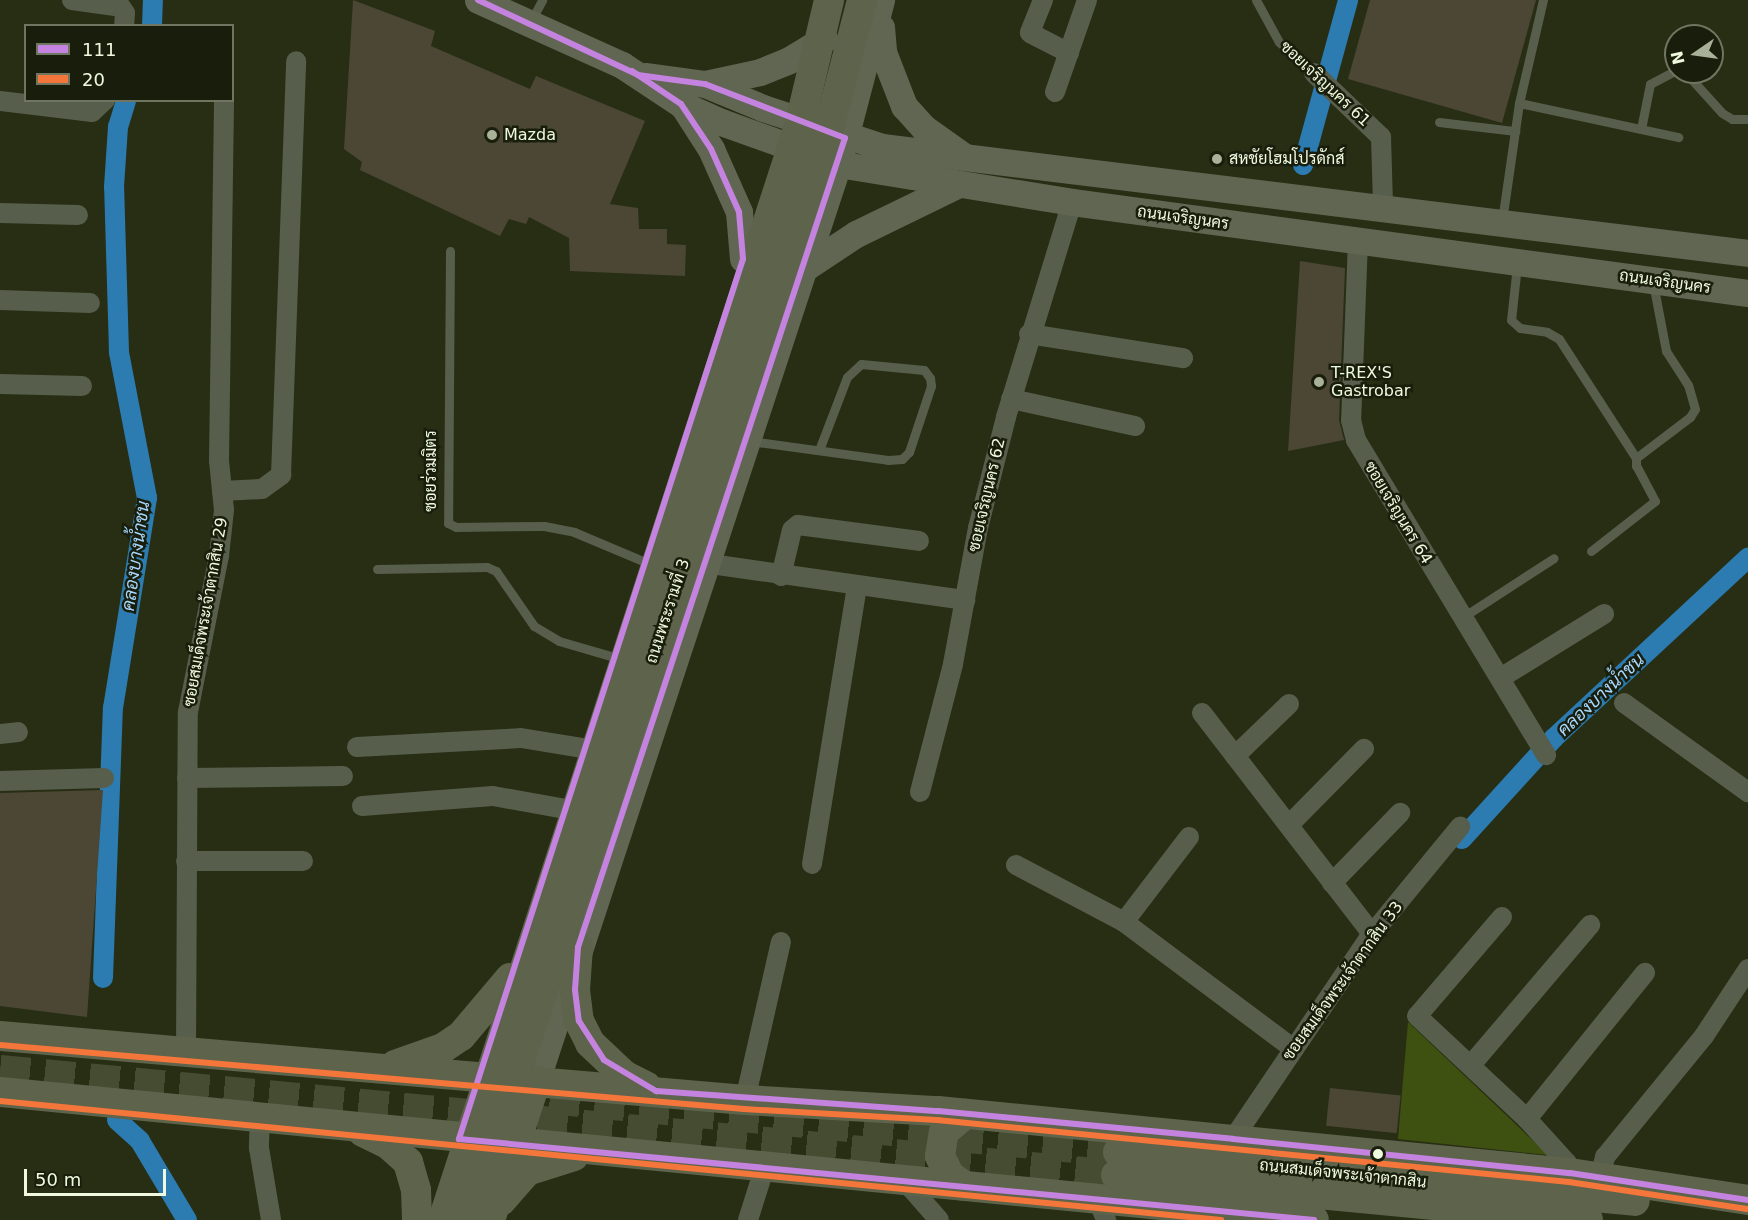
<!DOCTYPE html>
<html>
<head>
<meta charset="utf-8">
<style>
	body { margin:0 }
	#map { position:relative; width:1748px; height:1220px; overflow:hidden; background:#272e14; font-family:"DejaVu Sans",Sarabun,sans-serif }
	div>[style] { position:absolute }
	[style*='--x'] { left:calc(var(--x)*1px); top:calc(var(--y)*1px); width:calc(var(--w)*1px); rotate:calc(var(--a)*1deg) }
	.green>* { inset:0; background:#3f5110 }
	.canal>* { height:20px; margin:-10px; padding:0 10px; transform-origin:10px; border-radius:10px; background:#2c7bb1 }
	.building>* { inset:0; background:#4b4734; transform-origin:0 0 }
	.primary-tunnel>* { height:30px; margin-top:-15px; transform-origin:0; background:repeating-linear-gradient(90deg,#454c32 0 30px,transparent 0 45px) }
	.lane>* { height:9px; margin:-4.5px; padding:0 4.5px; transform-origin:4.5px; border-radius:4.5px; background:#575e4c }
	.street>* { height:20px; margin:-10px; padding:0 10px; transform-origin:10px; border-radius:10px; background:#575e4c }
	.secondary>* { height:27px; margin:-13.5px; padding:0 13.5px; transform-origin:13.5px; border-radius:13.5px; background:#606652 }
	.primary>* { height:30px; margin:-15px; padding:0 15px; transform-origin:15px; border-radius:15px; background:#5d644b }
	.primary-bridge>* { height:30px; margin:-15px; padding:0 15px; transform-origin:15px; border-radius:15px; background:#5d644b }
	.bus-1>* { height:6px; margin:-3px; padding:0 3px; transform-origin:3px; border-radius:3px; background:#c483df }
	.bus-2>* { height:6px; margin:-3px; padding:0 3px; transform-origin:3px; border-radius:3px; background:#f5763a }
	.dots>* { width:16px; height:16px; translate:-50% -50%; box-sizing:border-box; border:3px solid #181e0b; border-radius:50% }
	span { translate:-50% -50%; white-space:nowrap; text-align:center; line-height:1.15; -webkit-text-stroke:5px #181e0b; paint-order:stroke }
	.street-label { font-size:16px; color:#eff9df }
	.poi-label { font-size:16px; color:#eff9df }
	.left { translate:0 -50%; text-align:left }
	.water-label { font-size:18px; color:#a8d7ff; font-style:italic }
	.legend { position:absolute; left:24px; top:24px; width:210px; height:78px; box-sizing:border-box; background:#181e0b; border:2px solid #6e7660; margin:0; padding:8px 10px; list-style:none; font-size:18px; color:#eff9df }
	.legend li { display:flex; align-items:center; gap:12px; height:30px }
	.legend b { width:30px; border:2px solid #6e7660 }
	.north { position:absolute; left:1664px; top:24px; width:60px; height:60px; box-sizing:border-box; background:#181e0b; border:2px solid #6e7660; border-radius:50%; rotate:257deg; font-size:16px; font-weight:700; line-height:24px; text-align:center; color:#eff9df }
	.north::after { content:''; display:block; margin:auto; width:21px; height:27px; background:#a9b298; clip-path:polygon(50% 0,100% 100%,50% 72%,0 100%) }
	.scale { position:absolute; left:24px; top:1169px; width:142px; height:27px; box-sizing:border-box; border:3px solid #eff9df; border-top:0; padding-left:8px; font-size:18px; line-height:21px; white-space:nowrap; color:#eff9df; -webkit-text-stroke:4px #181e0b; paint-order:stroke }
</style>
</head>
<body>
<div id="map">
	<div class="green">
		<div style="clip-path:polygon(1408px 1022px,1548px 1155px,1398px 1139px)"></div>
	</div>
	<div class="canal">
		<div style="--x:152;--y:26;--w:26;--a:-88"></div>
		<div style="--x:1303;--y:165;--w:171;--a:-74.7"></div>
		<div style="--x:1462;--y:839;--w:137;--a:-47.7"></div>
		<div style="--x:1554;--y:738;--w:265;--a:-42.9"></div>
		<div style="--x:103;--y:978;--w:270;--a:-87.9"></div>
		<div style="--x:113;--y:708;--w:213;--a:-80.8"></div>
		<div style="--x:147;--y:498;--w:149;--a:-100.9"></div>
		<div style="--x:119;--y:352;--w:165;--a:-91.7"></div>
		<div style="--x:114;--y:187;--w:60;--a:-86.2"></div>
		<div style="--x:118;--y:127;--w:28;--a:-73"></div>
		<div style="--x:117;--y:1120;--w:31;--a:42"></div>
		<div style="--x:140;--y:1141;--w:92;--a:59.3"></div>
	</div>
	<div class="building">
		<div style="clip-path:polygon(353px 0,435px 31px,431px 46px,530px 89px,536px 76px,645px 121px,610px 204px,638px 208px,639px 229px,667px 229px,667px 244px,686px 245px,685px 276px,570px 271px,569px 238px,529px 217px,526px 224px,509px 219px,500px 236px,360px 170px,362px 162px,344px 149px)"></div>
		<div style="clip-path:polygon(1370px 0,1536px 0,1502px 123px,1348px 79px)"></div>
		<div style="clip-path:polygon(1300px 261px,1345px 268px,1339px 420px,1344px 440px,1288px 451px)"></div>
		<div style="clip-path:polygon(103px 790px,87px 1017px,0 1006px,0 793px)"></div>
		<div style="left:1330px;top:1088px;width:71px;height:38px;rotate:6deg"></div>
	</div>
	<div class="primary-tunnel">
		<div style="--x:0;--y:1070;--w:1121;--a:5.37"></div>
		<div style="--x:505;--y:1095;--w:616;--a:5.31"></div>
	</div>
	<div class="lane">
		<div style="--x:1256;--y:0;--w:48;--a:61.3"></div>
		<div style="--x:1279;--y:42;--w:47;--a:41.5"></div>
		<div style="--x:531;--y:21;--w:24;--a:-62"></div>
		<div style="--x:1685;--y:72;--w:55;--a:47.9"></div>
		<div style="--x:1722;--y:113;--w:12;--a:31"></div>
		<div style="--x:1732;--y:119;--w:16;--a:0"></div>
		<div style="--x:1519;--y:103;--w:163;--a:12.1"></div>
		<div style="--x:1439;--y:122;--w:77;--a:6.8"></div>
		<div style="--x:1641;--y:129;--w:46;--a:-78.7"></div>
		<div style="--x:1650;--y:84;--w:30;--a:-28"></div>
		<div style="--x:1502;--y:221;--w:119;--a:-81.8"></div>
		<div style="--x:1519;--y:103;--w:106;--a:-76.9"></div>
		<div style="--x:450;--y:251;--w:272;--a:90.4"></div>
		<div style="--x:448;--y:523;--w:9;--a:27"></div>
		<div style="--x:456;--y:527;--w:88;--a:-0.7"></div>
		<div style="--x:544;--y:526;--w:31;--a:11"></div>
		<div style="--x:574;--y:532;--w:77;--a:22.9"></div>
		<div style="--x:1517;--y:265;--w:55;--a:96.2"></div>
		<div style="--x:1511;--y:320;--w:12;--a:42"></div>
		<div style="--x:1520;--y:328;--w:27;--a:8"></div>
		<div style="--x:1547;--y:332;--w:14;--a:30"></div>
		<div style="--x:1559;--y:339;--w:142;--a:57.1"></div>
		<div style="--x:750;--y:441;--w:139;--a:7.8"></div>
		<div style="--x:888;--y:460;--w:14;--a:-4"></div>
		<div style="--x:902;--y:459;--w:10;--a:-45"></div>
		<div style="--x:909;--y:452;--w:70;--a:-71.6"></div>
		<div style="--x:931;--y:386;--w:8;--a:-97"></div>
		<div style="--x:930;--y:378;--w:10;--a:-127"></div>
		<div style="--x:924;--y:370;--w:63;--a:-174.6"></div>
		<div style="--x:861;--y:364;--w:19;--a:137"></div>
		<div style="--x:847;--y:377;--w:78;--a:111"></div>
		<div style="--x:1591;--y:551;--w:81;--a:-38"></div>
		<div style="--x:1655;--y:501;--w:40;--a:-118"></div>
		<div style="--x:1636;--y:466;--w:8;--a:-90"></div>
		<div style="--x:1636;--y:458;--w:68;--a:-37.2"></div>
		<div style="--x:1690;--y:417;--w:9;--a:-58"></div>
		<div style="--x:1695;--y:409;--w:25;--a:-106"></div>
		<div style="--x:1688;--y:385;--w:40;--a:-122.9"></div>
		<div style="--x:1666;--y:351;--w:69;--a:-100.8"></div>
		<div style="--x:377;--y:569;--w:110;--a:-1"></div>
		<div style="--x:487;--y:567;--w:10;--a:24"></div>
		<div style="--x:496;--y:571;--w:67;--a:55.4"></div>
		<div style="--x:534;--y:626;--w:29;--a:31"></div>
		<div style="--x:559;--y:641;--w:57;--a:16.2"></div>
		<div style="--x:1463;--y:617;--w:108;--a:-33"></div>
	</div>
	<div class="street">
		<div style="--x:72;--y:0;--w:49;--a:8.1"></div>
		<div style="--x:121;--y:7;--w:7;--a:56"></div>
		<div style="--x:125;--y:13;--w:13;--a:94"></div>
		<div style="--x:1043;--y:0;--w:35;--a:112"></div>
		<div style="--x:1030;--y:33;--w:44;--a:27.1"></div>
		<div style="--x:1314;--y:73;--w:93;--a:43.7"></div>
		<div style="--x:1381;--y:137;--w:69;--a:88.3"></div>
		<div style="--x:1055;--y:92;--w:97;--a:-70.8"></div>
		<div style="--x:0;--y:101;--w:93;--a:6.8"></div>
		<div style="--x:92;--y:112;--w:18;--a:-43"></div>
		<div style="--x:0;--y:213;--w:78;--a:1.5"></div>
		<div style="--x:1358;--y:241;--w:179;--a:92.2"></div>
		<div style="--x:1351;--y:420;--w:21;--a:76"></div>
		<div style="--x:1356;--y:440;--w:368;--a:58.9"></div>
		<div style="--x:0;--y:300;--w:90;--a:1.9"></div>
		<div style="--x:1029;--y:334;--w:156;--a:8.9"></div>
		<div style="--x:0;--y:384;--w:82;--a:1.4"></div>
		<div style="--x:1011;--y:399;--w:127;--a:12.3"></div>
		<div style="--x:222;--y:491;--w:40;--a:-2.9"></div>
		<div style="--x:262;--y:489;--w:24;--a:-36"></div>
		<div style="--x:281;--y:475;--w:414;--a:-87.9"></div>
		<div style="--x:704;--y:563;--w:264;--a:8.1"></div>
		<div style="--x:781;--y:576;--w:47;--a:-76.6"></div>
		<div style="--x:792;--y:530;--w:8;--a:-40"></div>
		<div style="--x:798;--y:525;--w:122;--a:7.5"></div>
		<div style="--x:1502;--y:677;--w:120;--a:-31.7"></div>
		<div style="--x:1624;--y:703;--w:153;--a:35.7"></div>
		<div style="--x:1202;--y:713;--w:279;--a:52.4"></div>
		<div style="--x:0;--y:734;--w:18;--a:-6"></div>
		<div style="--x:357;--y:747;--w:164;--a:-3.1"></div>
		<div style="--x:521;--y:738;--w:63;--a:9.2"></div>
		<div style="--x:1235;--y:756;--w:75;--a:-43.9"></div>
		<div style="--x:187;--y:778;--w:156;--a:-0.7"></div>
		<div style="--x:0;--y:781;--w:104;--a:-1.7"></div>
		<div style="--x:920;--y:792;--w:132;--a:-75.5"></div>
		<div style="--x:953;--y:664;--w:138;--a:-79.6"></div>
		<div style="--x:978;--y:528;--w:114;--a:-75.8"></div>
		<div style="--x:1006;--y:417;--w:225;--a:-72.9"></div>
		<div style="--x:362;--y:806;--w:131;--a:-4.4"></div>
		<div style="--x:493;--y:796;--w:73;--a:10.2"></div>
		<div style="--x:1289;--y:825;--w:107;--a:-45.4"></div>
		<div style="--x:186;--y:861;--w:117;--a:0"></div>
		<div style="--x:812;--y:864;--w:282;--a:-80.8"></div>
		<div style="--x:1016;--y:865;--w:122;--a:27.8"></div>
		<div style="--x:1124;--y:922;--w:212;--a:36.8"></div>
		<div style="--x:1332;--y:883;--w:98;--a:-45.8"></div>
		<div style="--x:1502;--y:917;--w:130;--a:130.6"></div>
		<div style="--x:1417;--y:1016;--w:151;--a:43.1"></div>
		<div style="--x:1527;--y:1119;--w:59;--a:47.7"></div>
		<div style="--x:1567;--y:1163;--w:10;--a:73"></div>
		<div style="--x:1124;--y:922;--w:107;--a:-52.6"></div>
		<div style="--x:186;--y:1052;--w:340;--a:-89.7"></div>
		<div style="--x:188;--y:712;--w:159;--a:-78.8"></div>
		<div style="--x:219;--y:556;--w:46;--a:-83.8"></div>
		<div style="--x:224;--y:510;--w:49;--a:-95.8"></div>
		<div style="--x:219;--y:461;--w:361;--a:-89.2"></div>
		<div style="--x:1471;--y:1065;--w:184;--a:-49.6"></div>
		<div style="--x:745;--y:1100;--w:162;--a:-77.2"></div>
		<div style="--x:260;--y:1115;--w:33;--a:92"></div>
		<div style="--x:259;--y:1148;--w:73;--a:80.5"></div>
		<div style="--x:1527;--y:1119;--w:188;--a:-51.1"></div>
		<div style="--x:1233;--y:1139;--w:248;--a:-55.9"></div>
		<div style="--x:1372;--y:934;--w:139;--a:-50.6"></div>
		<div style="--x:1600;--y:1177;--w:21;--a:-76"></div>
		<div style="--x:1605;--y:1157;--w:156;--a:-50.7"></div>
		<div style="--x:1704;--y:1036;--w:80;--a:-56.7"></div>
		<div style="--x:904;--y:1180;--w:53;--a:48.8"></div>
		<div style="--x:1098;--y:1200;--w:22;--a:68"></div>
		<div style="--x:748;--y:1220;--w:57;--a:-72.5"></div>
	</div>
	<div class="secondary">
		<div style="--x:478;--y:0;--w:158;--a:24.3"></div>
		<div style="--x:622;--y:65;--w:71;--a:33.5"></div>
		<div style="--x:681;--y:104;--w:44;--a:24.2"></div>
		<div style="--x:721;--y:122;--w:124;--a:19.7"></div>
		<div style="--x:838;--y:164;--w:237;--a:9.2"></div>
		<div style="--x:1072;--y:202;--w:682;--a:7.67"></div>
		<div style="--x:881;--y:27;--w:25;--a:85"></div>
		<div style="--x:883;--y:52;--w:58;--a:68.7"></div>
		<div style="--x:904;--y:106;--w:30;--a:48"></div>
		<div style="--x:924;--y:128;--w:47;--a:35.4"></div>
		<div style="--x:645;--y:76;--w:61;--a:7.6"></div>
		<div style="--x:705;--y:84;--w:63;--a:22.5"></div>
		<div style="--x:763;--y:108;--w:125;--a:18.1"></div>
		<div style="--x:882;--y:147;--w:872;--a:6.98"></div>
		<div style="--x:705;--y:84;--w:56;--a:-12.3"></div>
		<div style="--x:760;--y:72;--w:31;--a:-22"></div>
		<div style="--x:789;--y:60;--w:41;--a:-31"></div>
		<div style="--x:682;--y:104;--w:54;--a:57.2"></div>
		<div style="--x:711;--y:149;--w:69;--a:66"></div>
		<div style="--x:739;--y:212;--w:47;--a:85.1"></div>
		<div style="--x:800;--y:271;--w:67;--a:-33.5"></div>
		<div style="--x:856;--y:234;--w:114;--a:-25.9"></div>
		<div style="--x:536;--y:1081;--w:965;--a:-71.77"></div>
		<div style="--x:838;--y:164;--w:170;--a:-75.3"></div>
	</div>
	<div class="primary">
		<div style="--x:578;--y:947;--w:43;--a:94"></div>
		<div style="--x:575;--y:990;--w:31;--a:83"></div>
		<div style="--x:579;--y:1021;--w:25;--a:63"></div>
		<div style="--x:590;--y:1043;--w:47;--a:43.3"></div>
		<div style="--x:624;--y:1075;--w:25;--a:27"></div>
		<div style="--x:0;--y:1036;--w:748;--a:4.91"></div>
		<div style="--x:745;--y:1100;--w:193;--a:3.3"></div>
		<div style="--x:938;--y:1111;--w:635;--a:5.6"></div>
		<div style="--x:1570;--y:1173;--w:180;--a:8.6"></div>
		<div style="--x:395;--y:1065;--w:51;--a:-19.5"></div>
		<div style="--x:443;--y:1048;--w:22;--a:-34"></div>
		<div style="--x:461;--y:1036;--w:76;--a:-49.8"></div>
		<div style="--x:0;--y:1092;--w:1320;--a:5.56"></div>
		<div style="--x:363;--y:1132;--w:28;--a:26"></div>
		<div style="--x:388;--y:1144;--w:27;--a:42"></div>
		<div style="--x:408;--y:1162;--w:29;--a:74"></div>
		<div style="--x:416;--y:1190;--w:30;--a:88"></div>
		<div style="--x:1118;--y:1152;--w:519;--a:5.41"></div>
		<div style="--x:1116;--y:1175;--w:474;--a:5.4"></div>
		<div style="--x:964;--y:1186;--w:17;--a:-144"></div>
		<div style="--x:950;--y:1176;--w:22;--a:-117"></div>
		<div style="--x:940;--y:1156;--w:24;--a:-81"></div>
		<div style="--x:944;--y:1132;--w:28;--a:-41"></div>
		<div style="--x:501;--y:1201;--w:40;--a:-49"></div>
		<div style="--x:527;--y:1171;--w:49;--a:-17.7"></div>
		<div style="--x:490;--y:1220;--w:146;--a:-71.7"></div>
	</div>
	<div class="primary-bridge">
		<div style="--x:443;--y:1220;--w:1154;--a:-71.97"></div>
		<div style="--x:800;--y:123;--w:126;--a:-76.7"></div>
		<div style="--x:467;--y:1220;--w:1151;--a:-71.68"></div>
		<div style="--x:829;--y:127;--w:131;--a:-75.4"></div>
	</div>
	<div class="bus-1">
		<div style="--x:478;--y:0;--w:177;--a:25.1"></div>
		<div style="--x:638;--y:75;--w:68;--a:7.7"></div>
		<div style="--x:705;--y:84;--w:150;--a:21.1"></div>
		<div style="--x:845;--y:138;--w:852;--a:108.26"></div>
		<div style="--x:578;--y:947;--w:43;--a:94"></div>
		<div style="--x:575;--y:990;--w:31;--a:83"></div>
		<div style="--x:579;--y:1021;--w:46;--a:57.3"></div>
		<div style="--x:604;--y:1060;--w:61;--a:30.8"></div>
		<div style="--x:656;--y:1091;--w:283;--a:4.1"></div>
		<div style="--x:938;--y:1111;--w:296;--a:5.4"></div>
		<div style="--x:1233;--y:1139;--w:339;--a:5.8"></div>
		<div style="--x:1570;--y:1173;--w:180;--a:8.6"></div>
		<div style="--x:632;--y:71;--w:59;--a:34"></div>
		<div style="--x:681;--y:104;--w:54;--a:56.3"></div>
		<div style="--x:711;--y:149;--w:69;--a:66"></div>
		<div style="--x:739;--y:212;--w:47;--a:85.1"></div>
		<div style="--x:743;--y:259;--w:925;--a:107.89"></div>
		<div style="--x:459;--y:1139;--w:859;--a:5.41"></div>
	</div>
	<div class="bus-2">
		<div style="--x:0;--y:1045;--w:747;--a:4.92"></div>
		<div style="--x:744;--y:1109;--w:193;--a:3.3"></div>
		<div style="--x:937;--y:1120;--w:635;--a:5.6"></div>
		<div style="--x:1569;--y:1182;--w:180;--a:8.6"></div>
		<div style="--x:0;--y:1101;--w:1227;--a:5.57"></div>
	</div>
	<div class="dots">
		<div style="left:492px;top:135px;background:#a9b298"></div>
		<div style="left:1217px;top:159px;background:#a9b298"></div>
		<div style="left:1319px;top:382px;background:#a9b298"></div>
		<div style="left:1378px;top:1154px;background:#eff9df"></div>
	</div>
	<div class="street-label">
		<span style="left:1325px;top:84px;rotate:43deg">ซอยเจริญนคร 61</span>
		<span style="left:1183px;top:218px;rotate:8deg">ถนนเจริญนคร</span>
		<span style="left:1665px;top:282px;rotate:8deg">ถนนเจริญนคร</span>
		<span style="left:431px;top:471px;rotate:-90deg">ซอยร่วมมิตร</span>
		<span style="left:987px;top:495px;rotate:-77deg">ซอยเจริญนคร 62</span>
		<span style="left:1398px;top:513px;rotate:59deg">ซอยเจริญนคร 64</span>
		<span style="left:668px;top:611px;rotate:-72deg">ถนนพระรามที่ 3</span>
		<span style="left:206px;top:612px;rotate:-80deg">ซอยสมเด็จพระเจ้าตากสิน 29</span>
		<span style="left:1343px;top:981px;rotate:-54deg">ซอยสมเด็จพระเจ้าตากสิน 33</span>
		<span style="left:1343px;top:1174px;rotate:6deg">ถนนสมเด็จพระเจ้าตากสิน</span>
	</div>
	<div class="poi-label">
		<span class="left" style="left:504px;top:135px">Mazda</span>
		<span class="left" style="left:1229px;top:159px">สหชัยโฮมโปรดักส์</span>
		<span class="left" style="left:1331px;top:382px">T-REX'S<br>Gastrobar</span>
	</div>
	<div class="water-label">
		<span style="left:136px;top:556px;rotate:-82deg">คลองบางน้ำชน</span>
		<span style="left:1601px;top:695px;rotate:-43deg">คลองบางน้ำชน</span>
	</div>
	<ul class="legend">
	<li><b style="height:8px;background:#c483df"></b>111</li>
	<li><b style="height:8px;background:#f5763a"></b>20</li>
	</ul>
	<div class="north">N</div>
	<div class="scale">50 m</div>
</div>
</body>
</html>
